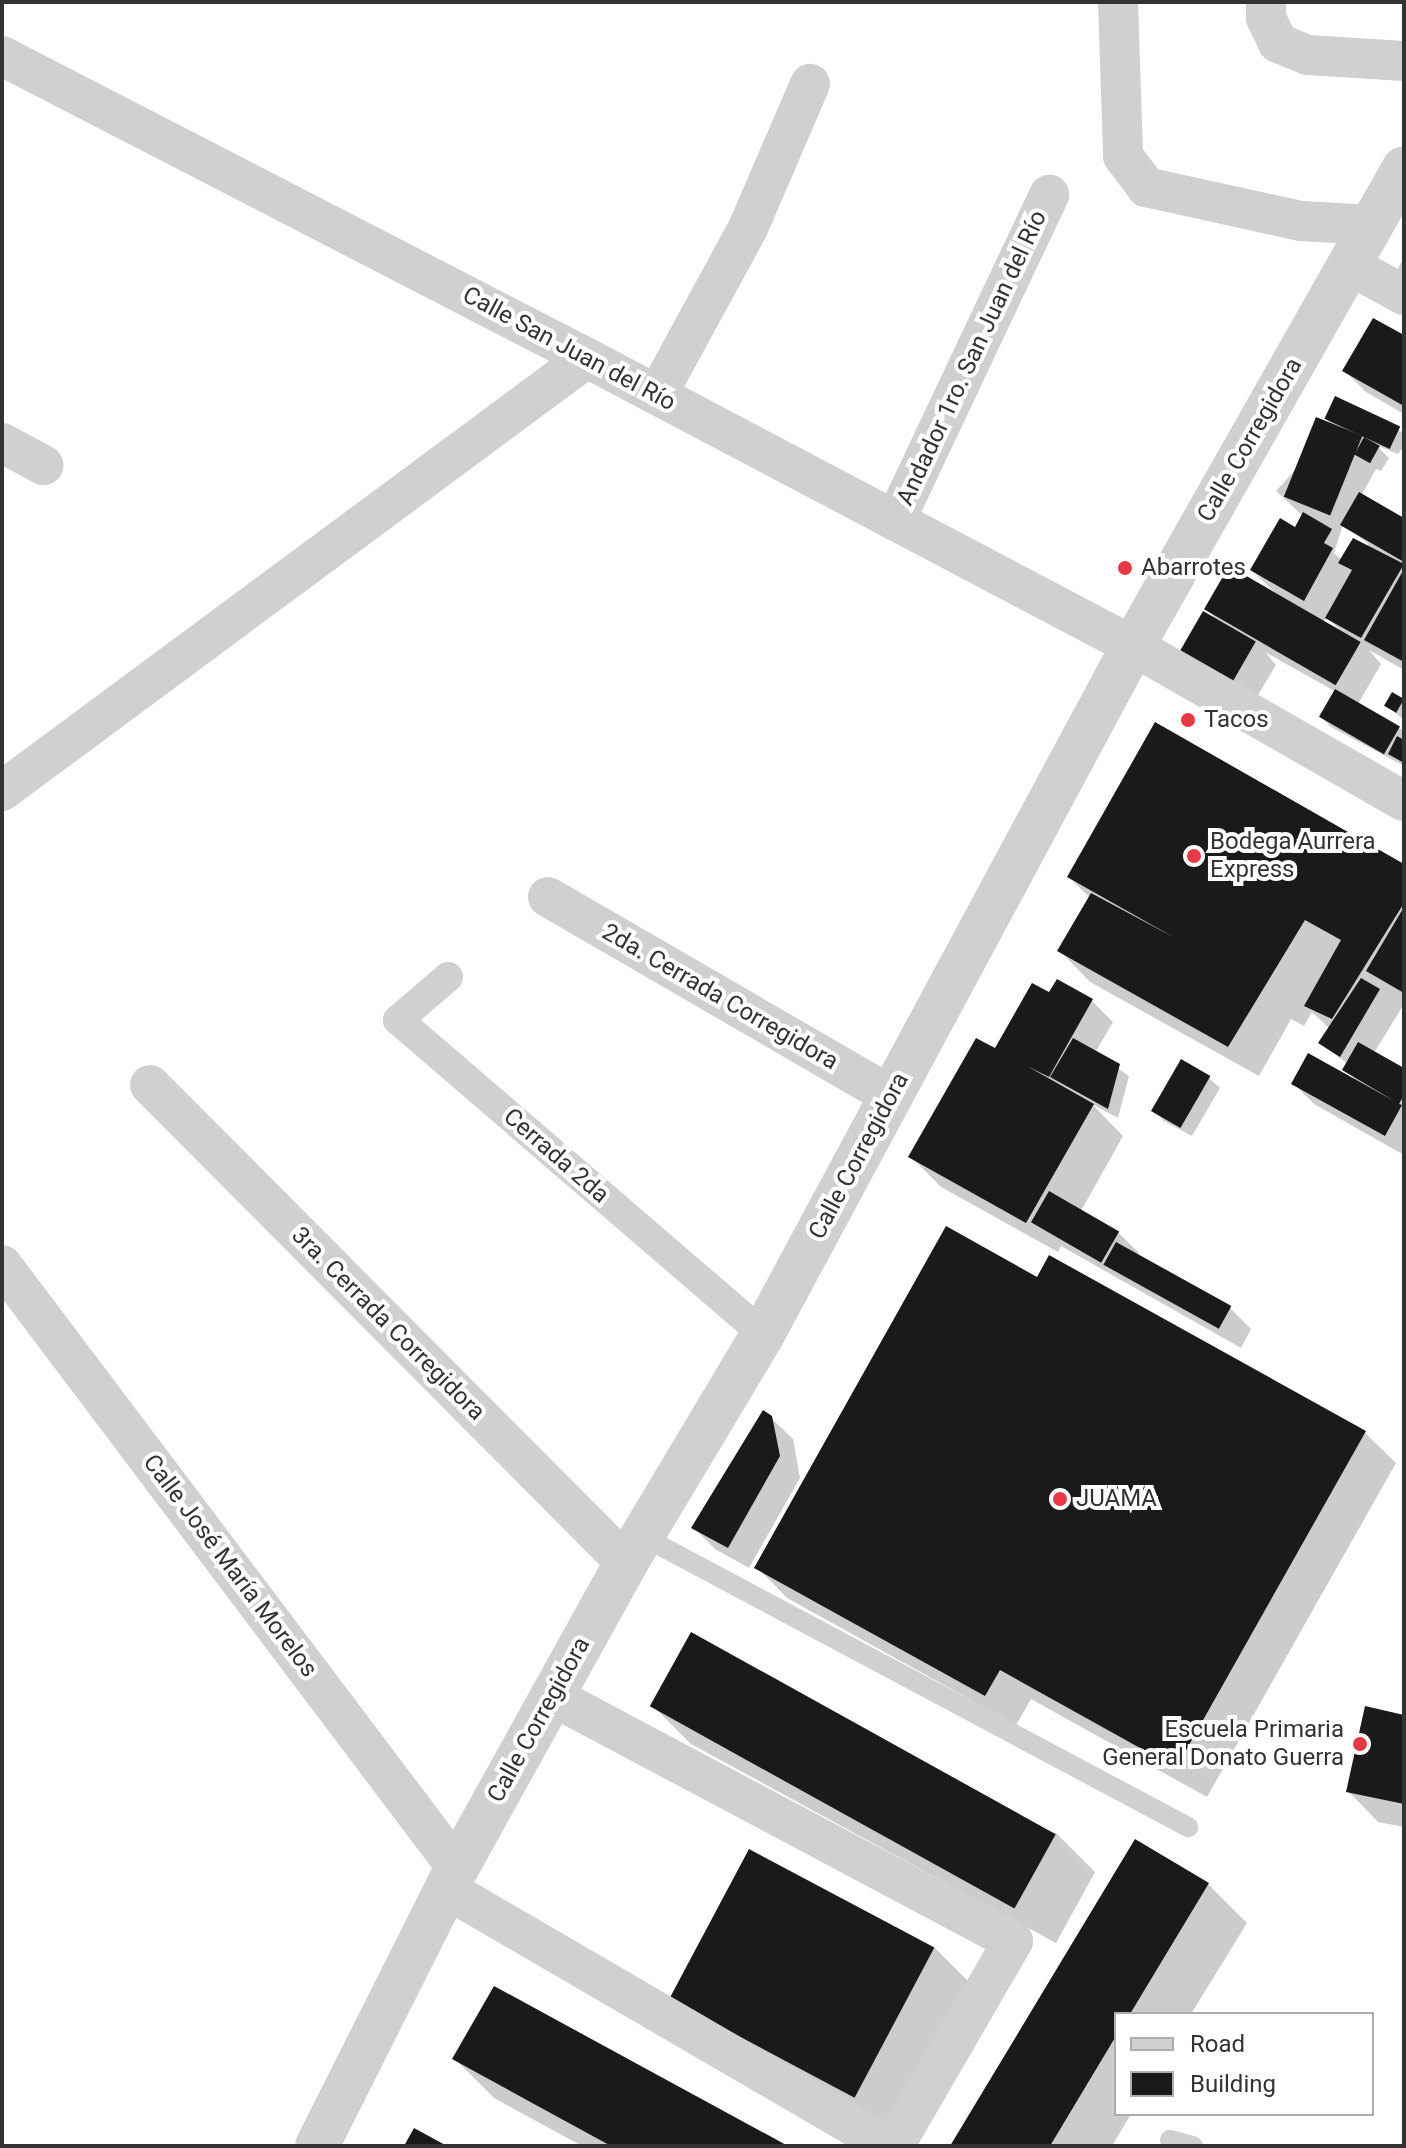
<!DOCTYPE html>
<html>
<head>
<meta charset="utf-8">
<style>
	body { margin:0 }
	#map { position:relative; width:1406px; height:2148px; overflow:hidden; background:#fff; font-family:Roboto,sans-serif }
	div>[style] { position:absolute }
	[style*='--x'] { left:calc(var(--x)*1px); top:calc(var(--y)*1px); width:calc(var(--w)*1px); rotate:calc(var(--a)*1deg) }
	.shadow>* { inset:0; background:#0003 }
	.building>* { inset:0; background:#1a1a1a; transform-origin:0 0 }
	.service>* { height:20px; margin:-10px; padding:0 10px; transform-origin:10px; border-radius:10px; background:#d0d0d0 }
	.pedestrian>* { height:30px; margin:-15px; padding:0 15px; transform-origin:15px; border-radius:15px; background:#d0d0d0 }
	.minor>* { height:40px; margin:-20px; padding:0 20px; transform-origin:20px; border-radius:20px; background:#d0d0d0 }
	.tertiary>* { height:44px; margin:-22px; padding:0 22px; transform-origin:22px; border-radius:22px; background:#d0d0d0 }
	.dots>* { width:22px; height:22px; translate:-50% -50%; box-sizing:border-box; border:4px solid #fff; border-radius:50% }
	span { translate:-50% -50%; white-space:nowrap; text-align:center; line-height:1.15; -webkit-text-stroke:8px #fff; paint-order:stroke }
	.street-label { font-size:24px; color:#333 }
	.poi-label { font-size:24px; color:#333 }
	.left { translate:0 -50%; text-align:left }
	.right { translate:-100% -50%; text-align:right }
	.frame { position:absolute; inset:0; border:4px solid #333; pointer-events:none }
	.legend { position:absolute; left:1114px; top:2012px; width:260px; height:104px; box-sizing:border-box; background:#fff; border:2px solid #adadad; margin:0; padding:10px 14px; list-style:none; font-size:24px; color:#333 }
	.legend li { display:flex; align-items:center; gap:16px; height:40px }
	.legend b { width:40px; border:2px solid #adadad }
</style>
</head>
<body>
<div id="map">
	<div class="shadow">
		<div style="clip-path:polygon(1404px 257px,1404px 276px,1397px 270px)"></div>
		<div style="clip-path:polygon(1404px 337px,1404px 414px,1366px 392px,1345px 371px)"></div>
		<div style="clip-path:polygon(evenodd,1336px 399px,1404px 433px,1404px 446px,1398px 454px,1376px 445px,1389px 458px,1381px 471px,1376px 469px,1361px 496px,1404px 521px,1404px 670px,1369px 650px,1381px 664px,1358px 704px,1402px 730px,1404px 726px,1404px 766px,1331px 727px,1321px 717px,1336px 692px,1265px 652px,1276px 665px,1252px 705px,1201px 676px,1217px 620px,1206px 609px,1275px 593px,1252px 570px,1303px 534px,1303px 516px,1276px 491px,1334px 427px,1325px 418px,1336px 399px,1343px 525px,1369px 544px,1342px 560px,1334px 553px,1343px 525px,1336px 399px,1327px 617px,1340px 630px,1324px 622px,1327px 617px)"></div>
		<div style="clip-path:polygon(1393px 695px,1404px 701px,1404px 720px,1387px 706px)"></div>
		<div style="clip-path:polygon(1404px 866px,1404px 1004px,1374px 1053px,1404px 1071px,1404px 1155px,1314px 1104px,1293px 1083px,1356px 1080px,1345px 1070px,1348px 1064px,1320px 1043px,1330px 1029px,1312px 1012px,1304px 1026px,1291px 1019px,1259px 1076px,1090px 982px,1060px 951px,1090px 898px,1069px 877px)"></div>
		<div style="clip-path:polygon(1049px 995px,1092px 1001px,1113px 1022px,1095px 1053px,1129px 1076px,1118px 1118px,1092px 1104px,1123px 1136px,1081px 1211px,1118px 1232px,1139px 1253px,1137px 1256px,1230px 1308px,1251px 1329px,1241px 1348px,1061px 1246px,1058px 1252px,941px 1187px,911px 1157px,1005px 1056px)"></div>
		<div style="clip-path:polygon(1209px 1078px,1220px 1088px,1192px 1136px,1164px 1121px,1154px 1111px)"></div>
		<div style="clip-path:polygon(1050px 1258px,1365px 1433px,1396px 1463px,1207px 1797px,1031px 1699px,1016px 1725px,787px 1598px,757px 1567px,1038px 1280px)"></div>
		<div style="clip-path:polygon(771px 1418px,793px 1439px,800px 1478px,749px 1568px,715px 1549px,694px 1528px)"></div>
		<div style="clip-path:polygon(652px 1705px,1056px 1833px,1095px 1872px,1056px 1943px,691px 1744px)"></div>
		<div style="clip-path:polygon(1404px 1717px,1404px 1827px,1378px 1822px,1348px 1791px)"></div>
		<div style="clip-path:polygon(1208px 1884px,1247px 1923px,1191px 2014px,1116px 2014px,1116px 2114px,1131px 2114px,1112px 2146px,952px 2146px)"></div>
		<div style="clip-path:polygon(934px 1947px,973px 1986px,894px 2133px,672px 1999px)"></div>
		<div style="clip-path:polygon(455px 2059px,784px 2146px,582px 2146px,494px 2098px)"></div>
	</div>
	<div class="building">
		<div style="clip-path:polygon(1373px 318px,1404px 335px,1404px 406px,1342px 371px)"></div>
		<div style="left:1335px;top:396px;width:72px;height:25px;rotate:25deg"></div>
		<div style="left:1316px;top:417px;width:50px;height:86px;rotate:22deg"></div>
		<div style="left:1364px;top:437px;width:18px;height:20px;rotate:29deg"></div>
		<div style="clip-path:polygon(1359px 492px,1404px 518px,1404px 562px,1340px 525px)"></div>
		<div style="clip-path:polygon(1303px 512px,1332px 529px,1324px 543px,1333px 548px,1304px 601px,1250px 570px,1280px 518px,1295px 527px)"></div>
		<div style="clip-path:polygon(1353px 538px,1404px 564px,1361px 638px,1325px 618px,1352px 570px,1338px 563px)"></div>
		<div style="left:1229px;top:566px;width:152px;height:50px;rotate:30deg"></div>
		<div style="clip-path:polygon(1404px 569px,1404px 662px,1364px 640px)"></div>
		<div style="left:1203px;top:611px;width:61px;height:51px;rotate:30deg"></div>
		<div style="left:1335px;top:689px;width:75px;height:32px;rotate:30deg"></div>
		<div style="left:1392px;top:692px;width:14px;height:16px;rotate:30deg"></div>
		<div style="clip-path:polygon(1155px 722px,1404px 864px,1404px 903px,1332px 1019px,1304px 1006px,1341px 940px,1305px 920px,1228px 1047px,1057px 951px,1091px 893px,1175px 938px,1067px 877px)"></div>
		<div style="clip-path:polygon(1397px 736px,1404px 740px,1404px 763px,1388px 754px)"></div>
		<div style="clip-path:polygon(1404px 907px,1404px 993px,1366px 971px)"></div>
		<div style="clip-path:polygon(1361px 978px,1380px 989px,1340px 1057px,1318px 1043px)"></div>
		<div style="clip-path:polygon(1057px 979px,1093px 999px,1049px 1077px,1027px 1066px,1094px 1104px,1026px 1223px,908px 1157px,976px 1038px,995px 1048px,1032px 983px,1049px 992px)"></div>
		<div style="clip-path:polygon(1073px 1038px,1120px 1064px,1108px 1109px,1050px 1077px)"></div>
		<div style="clip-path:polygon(1358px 1042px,1404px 1068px,1404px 1095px,1399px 1104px,1402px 1105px,1385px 1136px,1291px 1084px,1308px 1053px,1396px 1102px,1342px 1070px)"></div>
		<div style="left:1181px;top:1059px;width:34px;height:60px;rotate:30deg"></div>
		<div style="left:1049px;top:1191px;width:81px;height:36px;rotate:30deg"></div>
		<div style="clip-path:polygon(946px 1226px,1037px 1277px,1049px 1255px,1366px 1431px,1176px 1768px,1000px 1670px,985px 1696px,754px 1568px)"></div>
		<div style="left:1116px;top:1242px;width:132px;height:26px;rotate:29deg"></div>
		<div style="clip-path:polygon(763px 1410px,772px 1416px,780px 1456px,728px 1548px,691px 1528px)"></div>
		<div style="left:691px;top:1632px;width:417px;height:85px;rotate:29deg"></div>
		<div style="clip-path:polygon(1365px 1706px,1404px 1715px,1404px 1804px,1346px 1792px)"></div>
		<div style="clip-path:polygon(1135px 1839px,1209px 1883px,1130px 2014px,1116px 2014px,1116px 2036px,1050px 2146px,950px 2146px)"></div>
		<div style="left:749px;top:1849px;width:210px;height:170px;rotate:28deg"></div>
		<div style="clip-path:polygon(494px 1986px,788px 2146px,611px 2146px,452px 2059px)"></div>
		<div style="clip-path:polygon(414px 2128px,447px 2146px,404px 2146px)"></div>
	</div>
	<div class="service">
		<div style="--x:642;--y:1536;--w:619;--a:28.06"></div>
		<div style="--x:1170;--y:2140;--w:24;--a:15"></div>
	</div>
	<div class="pedestrian">
		<div style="--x:448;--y:977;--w:66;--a:139.3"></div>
		<div style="--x:398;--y:1020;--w:481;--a:40.7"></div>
	</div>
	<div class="minor">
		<div style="--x:1118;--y:2;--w:154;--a:88.1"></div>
		<div style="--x:1123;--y:156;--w:39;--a:53"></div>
		<div style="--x:1146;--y:187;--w:159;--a:12.4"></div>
		<div style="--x:1301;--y:221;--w:70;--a:3.3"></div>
		<div style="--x:1266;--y:2;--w:16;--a:90"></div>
		<div style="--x:1266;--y:18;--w:28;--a:64"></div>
		<div style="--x:1278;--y:43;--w:32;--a:22"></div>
		<div style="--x:1308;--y:55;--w:96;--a:3.6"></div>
		<div style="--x:2;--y:56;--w:658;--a:27.3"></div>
		<div style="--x:587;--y:358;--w:617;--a:27.81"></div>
		<div style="--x:1133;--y:646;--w:312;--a:29.8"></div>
		<div style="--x:1349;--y:265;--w:63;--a:28.6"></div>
		<div style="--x:657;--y:395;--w:190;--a:-61.4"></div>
		<div style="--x:748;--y:228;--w:157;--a:-66.7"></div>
		<div style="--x:2;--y:443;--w:47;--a:28.2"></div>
		<div style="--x:895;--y:521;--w:361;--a:-64.7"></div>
		<div style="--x:2;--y:791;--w:728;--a:-36.51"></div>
		<div style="--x:548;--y:897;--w:397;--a:30.1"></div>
		<div style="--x:150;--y:1085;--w:675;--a:45.12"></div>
		<div style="--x:2;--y:1265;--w:755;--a:52.96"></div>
		<div style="--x:552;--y:1696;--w:522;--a:27.99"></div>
		<div style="--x:1013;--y:1941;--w:237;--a:120.1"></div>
		<div style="--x:448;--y:1890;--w:509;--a:30.19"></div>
	</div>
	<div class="tertiary">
		<div style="--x:317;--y:2146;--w:311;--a:-63.3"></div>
		<div style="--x:457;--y:1868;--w:349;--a:-61"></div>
		<div style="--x:626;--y:1563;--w:267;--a:-59.1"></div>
		<div style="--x:763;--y:1334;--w:781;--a:-61.73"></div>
		<div style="--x:1133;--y:646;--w:549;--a:-60.45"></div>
	</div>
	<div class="dots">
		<div style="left:1125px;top:568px;background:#e63946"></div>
		<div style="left:1188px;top:720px;background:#e63946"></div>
		<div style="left:1194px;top:856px;background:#e63946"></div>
		<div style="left:1060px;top:1499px;background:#e63946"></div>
		<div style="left:1360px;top:1744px;background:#e63946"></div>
	</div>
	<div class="street-label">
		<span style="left:569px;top:349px;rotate:28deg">Calle San Juan del Río</span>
		<span style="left:972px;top:358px;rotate:-65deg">Andador 1ro. San Juan del Río</span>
		<span style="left:1250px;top:440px;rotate:-60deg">Calle Corregidora</span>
		<span style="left:720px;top:997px;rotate:30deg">2da. Cerrada Corregidora</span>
		<span style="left:556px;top:1156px;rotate:41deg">Cerrada 2da</span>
		<span style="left:859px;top:1156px;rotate:-62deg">Calle Corregidora</span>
		<span style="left:388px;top:1324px;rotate:45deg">3ra. Cerrada Corregidora</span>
		<span style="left:230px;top:1566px;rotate:53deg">Calle José María Morelos</span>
		<span style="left:539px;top:1720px;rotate:-61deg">Calle Corregidora</span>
	</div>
	<div class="poi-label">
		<span class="left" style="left:1141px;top:568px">Abarrotes</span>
		<span class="left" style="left:1204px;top:720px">Tacos</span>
		<span class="left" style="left:1210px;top:856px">Bodega Aurrera<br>Express</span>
		<span class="left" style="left:1076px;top:1499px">JUAMA</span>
		<span class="right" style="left:1344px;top:1744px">Escuela Primaria<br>General Donato Guerra</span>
	</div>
	<div class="frame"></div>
	<ul class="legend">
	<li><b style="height:10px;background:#d0d0d0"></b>Road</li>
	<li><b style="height:22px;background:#1a1a1a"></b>Building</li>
	</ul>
</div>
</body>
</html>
